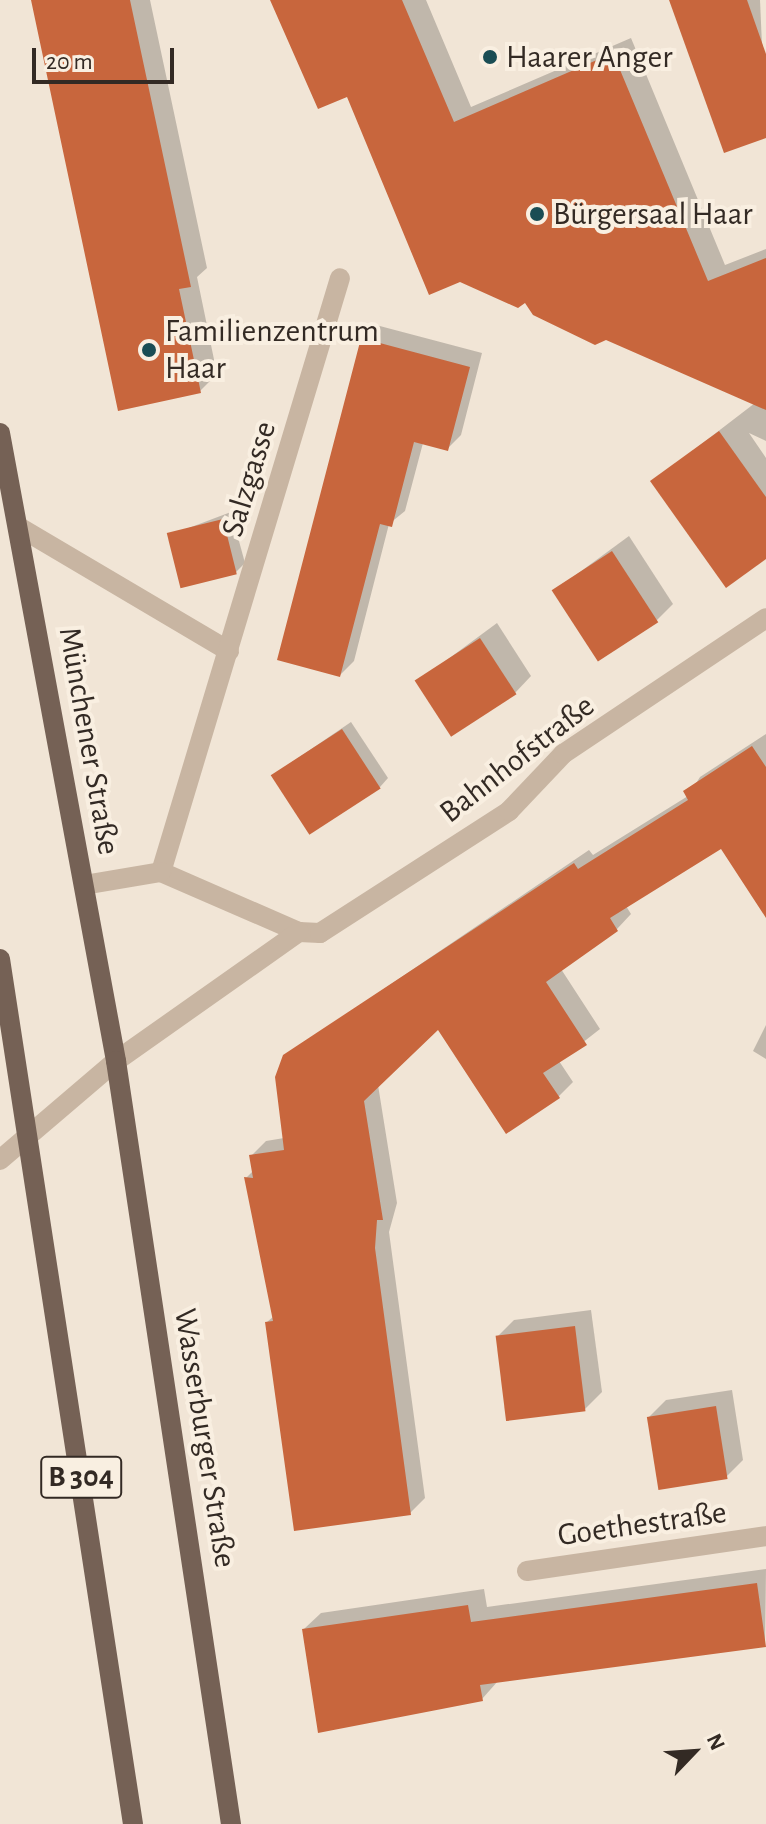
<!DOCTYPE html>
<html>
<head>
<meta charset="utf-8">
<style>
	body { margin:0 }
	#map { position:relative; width:766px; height:1824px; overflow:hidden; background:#f1e5d6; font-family:"Alegreya Sans",sans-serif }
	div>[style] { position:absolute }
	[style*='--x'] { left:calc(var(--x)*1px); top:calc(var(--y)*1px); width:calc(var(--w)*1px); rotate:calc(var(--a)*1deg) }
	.shadow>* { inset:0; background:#0003 }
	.building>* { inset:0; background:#c8663d; transform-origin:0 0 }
	.minor>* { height:20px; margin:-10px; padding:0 10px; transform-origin:10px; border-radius:10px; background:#c8b5a2 }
	.major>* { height:20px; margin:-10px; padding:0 10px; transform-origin:10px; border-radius:10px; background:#756155 }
	.dots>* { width:22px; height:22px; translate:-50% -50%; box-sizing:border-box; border:4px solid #f9efe1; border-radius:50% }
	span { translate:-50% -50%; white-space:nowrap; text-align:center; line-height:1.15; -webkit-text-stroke:8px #f9efe1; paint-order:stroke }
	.shield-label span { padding:2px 6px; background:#f9efe1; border:2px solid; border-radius:6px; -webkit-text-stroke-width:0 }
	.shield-label { font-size:30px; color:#332a24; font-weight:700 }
	.poi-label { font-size:32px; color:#332a24 }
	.left { translate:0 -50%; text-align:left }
	.street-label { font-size:32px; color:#332a24 }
	.north { position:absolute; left:654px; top:1712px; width:80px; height:80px; -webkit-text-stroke:6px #f9efe1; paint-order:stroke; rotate:65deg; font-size:22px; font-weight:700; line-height:32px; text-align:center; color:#332a24 }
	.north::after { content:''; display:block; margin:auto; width:28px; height:36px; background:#332a24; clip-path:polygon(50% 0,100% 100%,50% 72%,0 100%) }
	.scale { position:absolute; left:32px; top:48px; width:142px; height:36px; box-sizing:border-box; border:4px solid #332a24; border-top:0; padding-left:10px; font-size:24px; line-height:28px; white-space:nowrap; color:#332a24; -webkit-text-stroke:6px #f9efe1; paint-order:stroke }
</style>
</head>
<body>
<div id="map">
	<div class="shadow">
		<div style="clip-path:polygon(33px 0,150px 0,207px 268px,197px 277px,217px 374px,200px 391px)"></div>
		<div style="clip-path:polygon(273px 0,426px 0,471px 107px,631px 38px,725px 265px,766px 249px,766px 441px,749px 433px,766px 458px,766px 557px,652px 482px,755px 403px)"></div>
		<div style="clip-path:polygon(675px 0,760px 0,766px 136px)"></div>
		<div style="clip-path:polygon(376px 325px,482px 353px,461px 435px,447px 449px,423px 443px,405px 511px,389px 524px,354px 661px,340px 675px,362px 339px)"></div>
		<div style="clip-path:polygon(231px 512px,245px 563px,236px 572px,170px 535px)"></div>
		<div style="clip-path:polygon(629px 536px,673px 604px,657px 620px,554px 591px)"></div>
		<div style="clip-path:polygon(497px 623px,531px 676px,515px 693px,417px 682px)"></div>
		<div style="clip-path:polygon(351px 722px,388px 778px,380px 787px,273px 775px)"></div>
		<div style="clip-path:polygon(766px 734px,766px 913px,721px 846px,626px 906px,631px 914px,617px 929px,561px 969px,600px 1029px,559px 1061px,573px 1082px,558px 1097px,439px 1027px,378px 1085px,397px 1203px,389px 1232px,425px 1498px,410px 1513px,267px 1322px,274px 1316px,246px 1178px,253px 1171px,251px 1156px,266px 1141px,284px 1138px,285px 1056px,589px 850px,593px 855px,688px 796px,700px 777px)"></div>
		<div style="clip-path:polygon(766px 1025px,766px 1059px,753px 1051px)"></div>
		<div style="clip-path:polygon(591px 1310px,602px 1392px,585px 1409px,498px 1336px,514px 1320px)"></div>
		<div style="clip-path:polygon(732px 1390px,743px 1460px,726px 1477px,649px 1417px,666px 1400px)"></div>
		<div style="clip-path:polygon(766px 1569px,765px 1645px,498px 1681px,482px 1699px,304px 1629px,321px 1613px,484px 1589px,487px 1607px)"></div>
	</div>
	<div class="building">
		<div style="clip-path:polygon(31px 0,130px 0,191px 287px,179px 289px,201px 393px,118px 411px)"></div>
		<div style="clip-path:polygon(270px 0,402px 0,454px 122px,613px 53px,708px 281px,766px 258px,766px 410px,606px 340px,595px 345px,533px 315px,525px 303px,518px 308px,460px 282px,429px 295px,347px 97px,318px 109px)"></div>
		<div style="clip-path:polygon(669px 0,747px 0,766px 54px,766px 138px,724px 153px)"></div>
		<div style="clip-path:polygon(361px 338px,470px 367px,448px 451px,414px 442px,392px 527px,380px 524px,340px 677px,277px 660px)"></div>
		<div style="clip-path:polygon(719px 431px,766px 497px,766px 559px,726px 588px,650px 481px)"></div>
		<div style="left:223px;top:519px;width:57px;height:58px;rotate:76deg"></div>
		<div style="left:612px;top:551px;width:85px;height:72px;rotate:57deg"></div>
		<div style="left:480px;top:638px;width:67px;height:78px;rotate:57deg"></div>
		<div style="left:342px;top:729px;width:71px;height:85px;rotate:57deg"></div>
		<div style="clip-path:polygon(752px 746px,766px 767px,766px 918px,721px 849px,610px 918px,618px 931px,546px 982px,587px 1045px,543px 1073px,560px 1098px,506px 1134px,438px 1030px,364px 1101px,383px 1220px,377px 1220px,375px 1248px,411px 1515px,294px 1531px,265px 1322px,273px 1321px,244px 1177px,253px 1178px,249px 1155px,284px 1150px,275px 1077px,283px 1055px,574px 863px,578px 869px,688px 800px,683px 791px)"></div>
		<div style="left:575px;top:1326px;width:86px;height:80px;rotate:83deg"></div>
		<div style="left:716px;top:1406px;width:74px;height:70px;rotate:81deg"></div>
		<div style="clip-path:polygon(757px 1583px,766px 1647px,480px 1685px,483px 1701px,318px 1733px,302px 1629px,468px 1605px,471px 1622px)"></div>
	</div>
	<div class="minor">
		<div style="--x:19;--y:527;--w:244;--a:30.6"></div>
		<div style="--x:161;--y:872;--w:150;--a:23.5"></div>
		<div style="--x:299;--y:932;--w:21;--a:3"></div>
		<div style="--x:320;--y:933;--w:225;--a:-32.8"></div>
		<div style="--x:509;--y:811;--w:79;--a:-46.5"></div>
		<div style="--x:563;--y:754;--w:244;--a:-33.8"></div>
		<div style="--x:161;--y:872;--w:620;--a:-73.23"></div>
		<div style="--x:84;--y:885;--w:78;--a:-9.6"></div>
		<div style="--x:0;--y:1160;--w:153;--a:-40.5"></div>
		<div style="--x:116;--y:1061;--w:224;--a:-35.2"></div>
		<div style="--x:527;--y:1571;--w:242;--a:-8.3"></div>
	</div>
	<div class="major">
		<div style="--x:0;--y:433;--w:639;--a:79.53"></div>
		<div style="--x:116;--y:1061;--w:772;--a:81.43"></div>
		<div style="--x:0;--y:959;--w:875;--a:81.26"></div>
	</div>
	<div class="dots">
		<div style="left:490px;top:57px;background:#1a4d54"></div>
		<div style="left:537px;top:214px;background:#1a4d54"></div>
		<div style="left:149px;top:350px;background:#1a4d54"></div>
	</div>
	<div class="shield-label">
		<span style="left:81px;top:1477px">B 304</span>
	</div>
	<div class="poi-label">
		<span class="left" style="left:506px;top:57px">Haarer Anger</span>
		<span class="left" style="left:553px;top:214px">Bürgersaal Haar</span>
		<span class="left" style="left:165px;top:350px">Familienzentrum<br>Haar</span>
	</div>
	<div class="street-label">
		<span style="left:249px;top:479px;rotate:-73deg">Salzgasse</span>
		<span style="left:89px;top:741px;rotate:80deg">Münchener Straße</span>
		<span style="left:517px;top:759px;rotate:-38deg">Bahnhofstraße</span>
		<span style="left:205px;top:1438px;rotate:81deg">Wasserburger Straße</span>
		<span style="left:642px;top:1524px;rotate:-8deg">Goethestraße</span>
	</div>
	<div class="north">N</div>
	<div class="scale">20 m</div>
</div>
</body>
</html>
